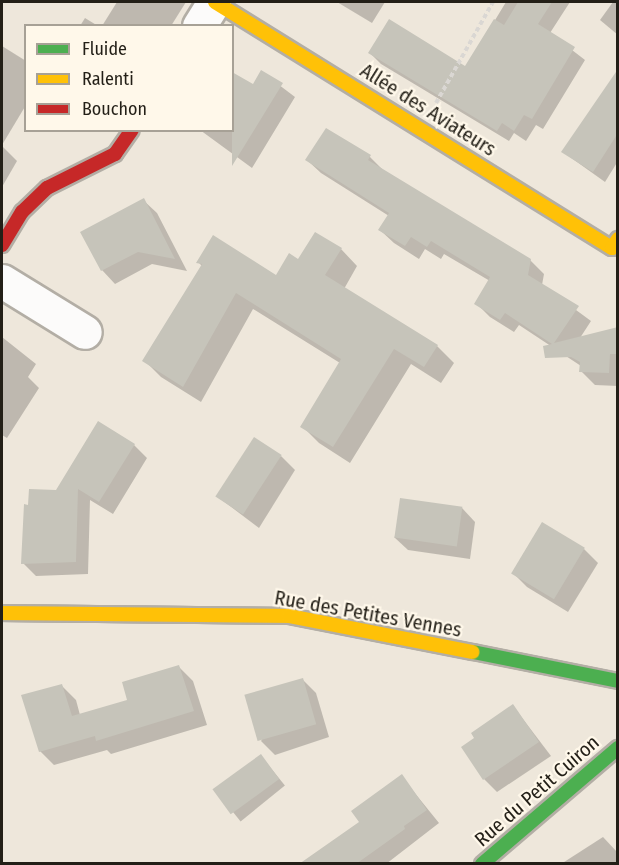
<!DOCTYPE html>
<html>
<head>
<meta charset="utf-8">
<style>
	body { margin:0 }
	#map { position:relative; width:619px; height:865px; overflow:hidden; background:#eee7db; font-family:"Fira Sans Condensed",sans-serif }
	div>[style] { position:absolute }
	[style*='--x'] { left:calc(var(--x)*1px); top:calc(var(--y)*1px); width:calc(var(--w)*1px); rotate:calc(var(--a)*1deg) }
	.shadow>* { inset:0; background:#0003; transform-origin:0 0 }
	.building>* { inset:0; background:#c6c4ba; transform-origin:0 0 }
	.path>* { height:4px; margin-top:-2px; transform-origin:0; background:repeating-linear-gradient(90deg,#dad7d3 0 4.5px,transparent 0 7.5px) }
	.roads { filter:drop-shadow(2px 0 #b3aea5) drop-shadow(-2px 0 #b3aea5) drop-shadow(0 2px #b3aea5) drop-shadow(0 -2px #b3aea5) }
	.street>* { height:33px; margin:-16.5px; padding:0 16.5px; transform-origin:16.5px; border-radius:16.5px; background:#fcfbfa }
	.fast>* { height:14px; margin:-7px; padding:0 7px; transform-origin:7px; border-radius:7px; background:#4caf50 }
	.slow>* { height:14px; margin:-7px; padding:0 7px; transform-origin:7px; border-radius:7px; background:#ffc107 }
	.jam>* { height:14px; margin:-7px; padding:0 7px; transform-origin:7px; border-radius:7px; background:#c62828 }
	span { translate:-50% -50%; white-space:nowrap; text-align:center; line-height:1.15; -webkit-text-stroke:4.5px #fff8ea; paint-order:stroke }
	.street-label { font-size:20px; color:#231f17 }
	.frame { position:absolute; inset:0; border:3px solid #231f17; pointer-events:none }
	.legend { position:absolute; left:24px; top:24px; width:210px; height:108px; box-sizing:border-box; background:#fff8ea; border:2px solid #a7a196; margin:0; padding:8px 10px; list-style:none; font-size:18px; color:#231f17 }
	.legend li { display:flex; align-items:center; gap:12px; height:30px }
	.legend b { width:30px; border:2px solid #a7a196 }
</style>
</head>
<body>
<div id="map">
	<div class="shadow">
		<div style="clip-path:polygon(117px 2px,186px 2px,171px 26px,102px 26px)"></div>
		<div style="clip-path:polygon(337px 2px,385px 2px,372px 23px)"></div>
		<div style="clip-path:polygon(506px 2px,570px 2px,550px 33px,585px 60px,543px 129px,536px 125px,526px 141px,514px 133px,509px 141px,381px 64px,370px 53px,466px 68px)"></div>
		<div style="clip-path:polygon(613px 2px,618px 2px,618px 35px,600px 20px)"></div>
		<div style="clip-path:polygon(85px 18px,98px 26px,80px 26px)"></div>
		<div style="clip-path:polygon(2px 46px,26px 61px,26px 105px,2px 145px)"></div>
		<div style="clip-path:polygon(262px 72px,295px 97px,252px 168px,200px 130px,232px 130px)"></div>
		<div style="clip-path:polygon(618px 72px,618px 161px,605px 182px,563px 152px)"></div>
		<div style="clip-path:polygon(2px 146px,17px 161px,2px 187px)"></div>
		<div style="clip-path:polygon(370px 157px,383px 170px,530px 260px,544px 274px,542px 285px,591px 321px,580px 338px,618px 338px,618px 386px,595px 385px,581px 371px,581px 366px,519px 325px,514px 332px,490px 317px,476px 303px,490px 281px,444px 254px,441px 259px,425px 249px,419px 259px,394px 243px,380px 230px,389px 216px,321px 173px,307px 160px)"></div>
		<div style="clip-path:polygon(143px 200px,157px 213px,187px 271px,152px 264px,115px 284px,102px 270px)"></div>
		<div style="clip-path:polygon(341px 249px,357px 266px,344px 289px,437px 346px,454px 363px,441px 383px,411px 364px,350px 463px,319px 443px,302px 426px,340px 363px,253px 309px,201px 402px,161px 377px,144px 360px,202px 266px,198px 262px,277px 277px,299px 261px)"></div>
		<div style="clip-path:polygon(2px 337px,36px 364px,28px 377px,39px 388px,7px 438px,2px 435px)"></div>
		<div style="clip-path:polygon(134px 445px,147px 458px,113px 514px,90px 500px,88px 574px,36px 576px,23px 563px,57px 491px)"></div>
		<div style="clip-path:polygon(281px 456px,295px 470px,259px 528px,218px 497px)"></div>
		<div style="clip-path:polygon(462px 508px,475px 522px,470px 559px,408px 550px,394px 537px)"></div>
		<div style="clip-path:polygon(584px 549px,598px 563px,568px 612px,527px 587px,514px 574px)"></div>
		<div style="clip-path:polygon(179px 667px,193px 681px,207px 725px,111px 754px,107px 750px,54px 765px,40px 751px,62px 686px,76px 700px,80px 715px,129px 702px)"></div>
		<div style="clip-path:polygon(302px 679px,316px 693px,329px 737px,275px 755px,261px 741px)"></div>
		<div style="clip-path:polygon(513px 706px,551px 756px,497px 792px,484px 779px)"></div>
		<div style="left:261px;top:756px;width:38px;height:57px;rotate:51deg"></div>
		<div style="clip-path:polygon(401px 776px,439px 823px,386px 864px,302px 864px,361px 822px)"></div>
		<div style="clip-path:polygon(603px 837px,618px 853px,618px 864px,561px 864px)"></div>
	</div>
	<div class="building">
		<div style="clip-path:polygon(518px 2px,552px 2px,538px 24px,575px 47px,532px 119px,524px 115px,514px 131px,502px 123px,497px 131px,368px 53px,389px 19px,465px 66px,494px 19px,504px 25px)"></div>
		<div style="clip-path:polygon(618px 69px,618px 133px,593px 172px,561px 152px)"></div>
		<div style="clip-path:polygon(261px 70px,283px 83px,232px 166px,232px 72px,253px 84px)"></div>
		<div style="clip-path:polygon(326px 128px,371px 155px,368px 160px,531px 259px,528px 275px,579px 306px,554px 343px,618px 327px,618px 354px,610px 354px,609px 373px,579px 372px,580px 362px,571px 357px,545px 358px,543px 346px,552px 344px,505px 313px,500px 320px,474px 304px,490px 277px,431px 241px,427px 247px,411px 237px,405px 246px,378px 230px,389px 213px,305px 160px)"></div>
		<div style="clip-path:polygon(144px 198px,175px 259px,138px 252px,101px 271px,80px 232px)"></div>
		<div style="clip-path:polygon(315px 232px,342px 248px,325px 275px,438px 345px,424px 367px,394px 349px,333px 447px,300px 427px,341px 359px,236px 293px,183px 387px,142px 361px,202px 264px,196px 263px,213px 235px,276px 275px,289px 253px,298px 259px)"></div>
		<div style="clip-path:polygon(98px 421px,135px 444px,99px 502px,78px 489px,76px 562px,21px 564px,24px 504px,28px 505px,29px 489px,56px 490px)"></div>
		<div style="left:254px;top:437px;width:33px;height:71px;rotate:33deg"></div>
		<div style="left:400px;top:498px;width:63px;height:40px;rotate:8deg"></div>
		<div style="left:542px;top:522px;width:50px;height:60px;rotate:31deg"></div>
		<div style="clip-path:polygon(179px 665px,194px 711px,96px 741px,95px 736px,39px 752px,21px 695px,62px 684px,72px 716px,127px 700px,122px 682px)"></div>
		<div style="left:303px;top:678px;width:48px;height:61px;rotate:74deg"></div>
		<div style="clip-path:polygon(513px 704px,539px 742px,483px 780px,461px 747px,474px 738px,471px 733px)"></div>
		<div style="left:261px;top:754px;width:31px;height:60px;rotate:54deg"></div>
		<div style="clip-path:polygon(402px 774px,427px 810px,404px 826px,405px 829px,356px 864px,299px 864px,359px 822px,351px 811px)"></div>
	</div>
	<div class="path">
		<div style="--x:436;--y:103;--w:116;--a:-60.6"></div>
	</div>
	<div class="roads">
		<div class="street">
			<div style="--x:199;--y:26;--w:28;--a:-58"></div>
			<div style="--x:2;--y:281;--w:97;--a:31.6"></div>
		</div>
		<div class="fast">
			<div style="--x:473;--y:652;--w:148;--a:11.3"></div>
			<div style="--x:482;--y:864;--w:179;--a:-40.5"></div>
		</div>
		<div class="slow">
			<div style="--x:215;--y:2;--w:467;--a:31.8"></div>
			<div style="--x:612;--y:248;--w:11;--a:-56"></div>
			<div style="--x:2;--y:613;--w:287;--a:0.6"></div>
			<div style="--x:289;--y:616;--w:187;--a:11.1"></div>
		</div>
		<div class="jam">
			<div style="--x:2;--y:245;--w:39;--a:-59"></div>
			<div style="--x:22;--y:212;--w:35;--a:-44"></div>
			<div style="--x:47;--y:188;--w:76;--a:-26.6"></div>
			<div style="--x:115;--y:154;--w:29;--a:-55"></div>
		</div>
	</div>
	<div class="street-label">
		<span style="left:428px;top:110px;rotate:32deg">Allée des Aviateurs</span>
		<span style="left:368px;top:614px;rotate:10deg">Rue des Petites Vennes</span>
		<span style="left:537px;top:791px;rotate:-41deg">Rue du Petit Cuiron</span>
	</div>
	<div class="frame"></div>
	<ul class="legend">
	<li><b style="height:8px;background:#4caf50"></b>Fluide</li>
	<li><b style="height:8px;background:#ffc107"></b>Ralenti</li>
	<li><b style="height:8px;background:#c62828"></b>Bouchon</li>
	</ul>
</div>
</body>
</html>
